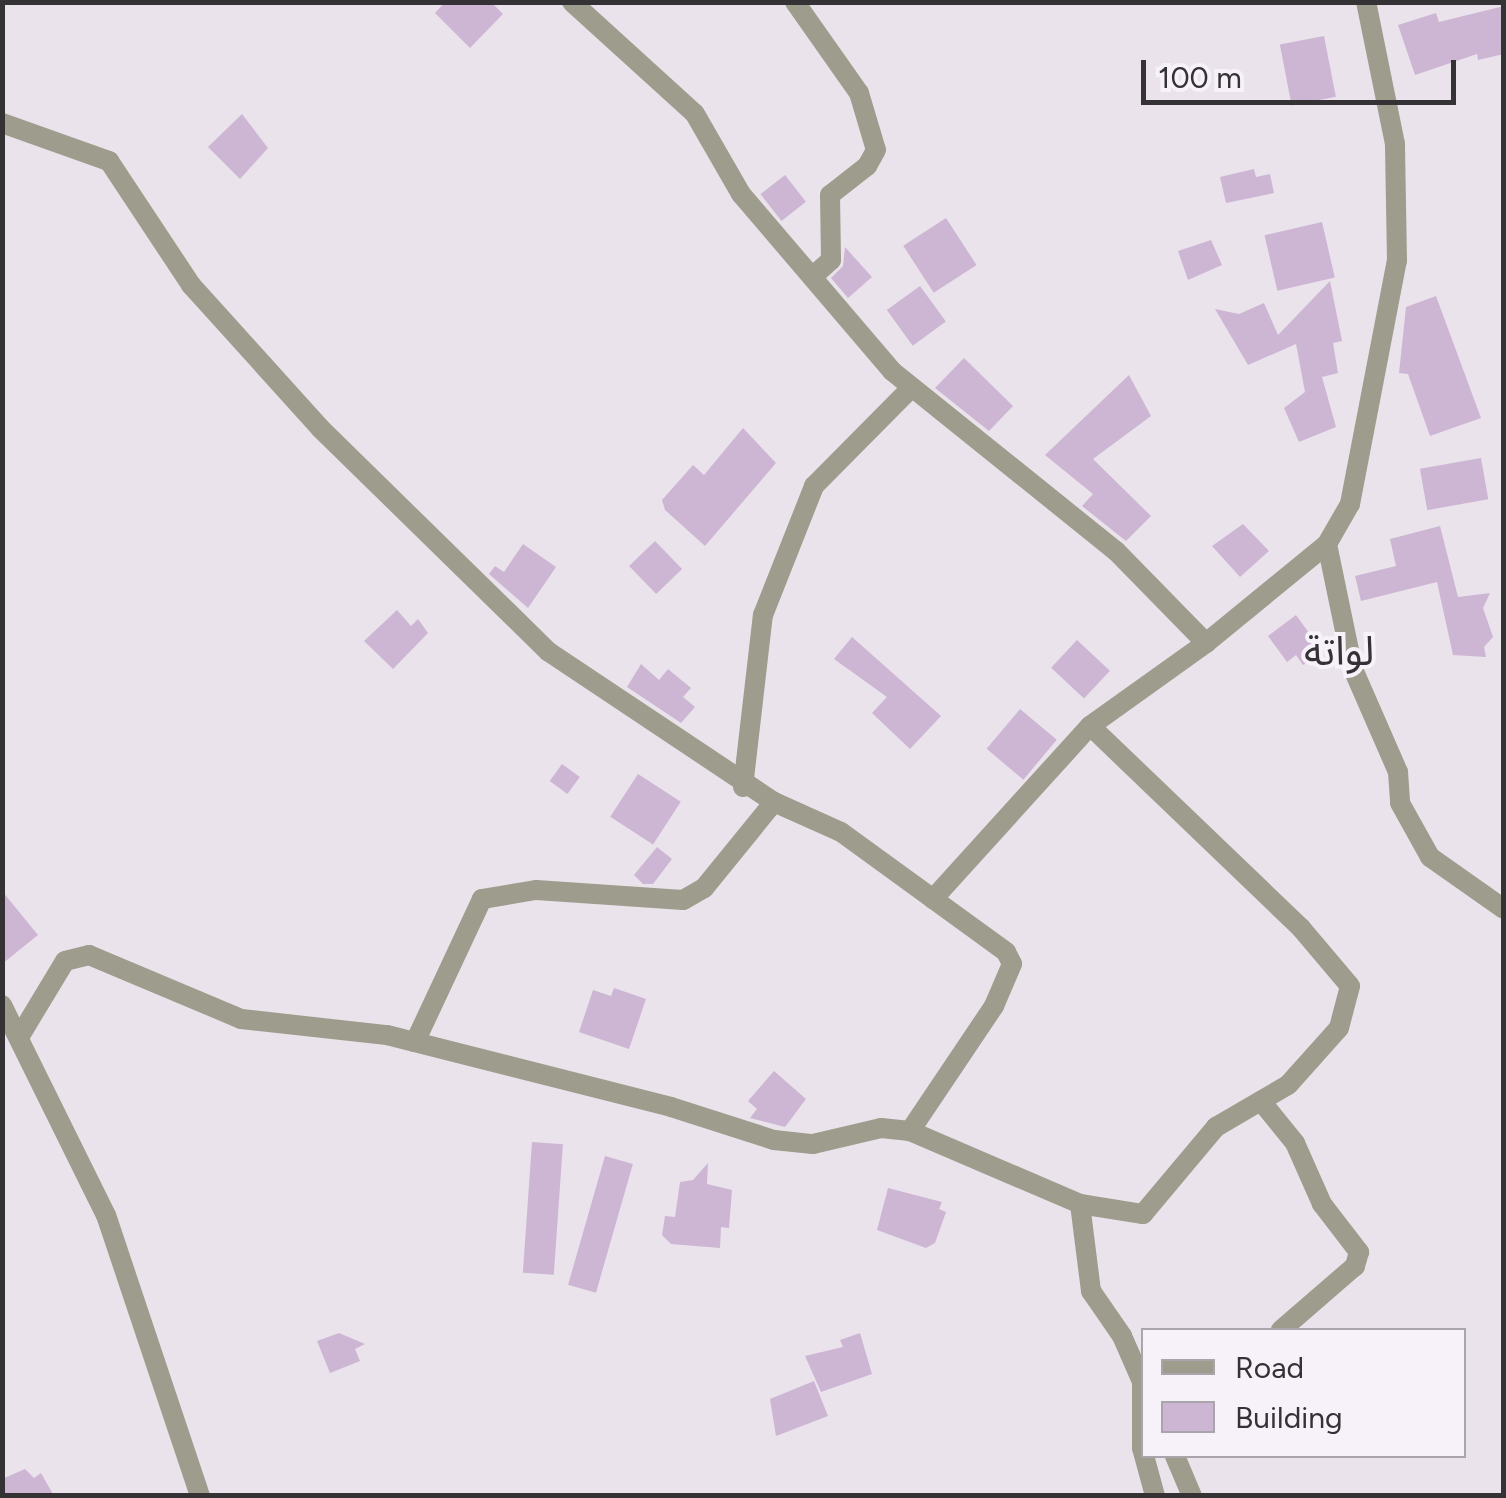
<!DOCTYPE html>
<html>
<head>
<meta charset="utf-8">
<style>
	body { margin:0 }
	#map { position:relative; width:1506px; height:1498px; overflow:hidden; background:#eae3eb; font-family:Figtree,"Noto Sans Arabic",sans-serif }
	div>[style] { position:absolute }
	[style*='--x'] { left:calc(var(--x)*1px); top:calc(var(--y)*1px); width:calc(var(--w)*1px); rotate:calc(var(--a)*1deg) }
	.building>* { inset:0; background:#cdb6d4; transform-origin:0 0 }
	.minor>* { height:20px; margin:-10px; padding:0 10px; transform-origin:10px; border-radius:10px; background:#9e9c8d }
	span { translate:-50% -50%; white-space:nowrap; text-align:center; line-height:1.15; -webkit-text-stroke:8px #f7f1f9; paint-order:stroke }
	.quarter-label { font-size:40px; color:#343235 }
	.frame { position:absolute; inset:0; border:5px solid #343235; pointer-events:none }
	.legend { position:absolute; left:1141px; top:1328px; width:325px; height:130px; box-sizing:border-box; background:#f7f1f9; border:2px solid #a9a5ab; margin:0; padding:12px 18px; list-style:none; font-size:30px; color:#343235 }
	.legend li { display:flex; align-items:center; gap:20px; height:50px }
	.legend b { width:50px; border:2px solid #a9a5ab }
	.scale { position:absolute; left:1141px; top:60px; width:315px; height:45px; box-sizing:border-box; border:5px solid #343235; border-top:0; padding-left:12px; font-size:30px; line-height:35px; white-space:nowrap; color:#343235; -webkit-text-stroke:8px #f7f1f9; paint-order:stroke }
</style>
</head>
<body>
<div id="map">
	<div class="building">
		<div style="clip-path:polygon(445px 2px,491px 2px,503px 14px,470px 48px,435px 13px)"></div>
		<div style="clip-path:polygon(1504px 6px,1504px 54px,1478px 60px,1477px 54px,1415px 75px,1398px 25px,1436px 13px,1439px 22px)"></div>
		<div style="left:1324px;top:36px;width:62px;height:45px;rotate:79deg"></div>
		<div style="clip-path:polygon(242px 114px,268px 148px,240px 179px,208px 147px)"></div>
		<div style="clip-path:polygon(1254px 169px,1256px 177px,1270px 174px,1274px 193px,1226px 203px,1220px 177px)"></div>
		<div style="left:785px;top:175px;width:34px;height:31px;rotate:52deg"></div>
		<div style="left:946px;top:218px;width:56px;height:51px;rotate:57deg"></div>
		<div style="left:1322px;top:222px;width:57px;height:59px;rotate:77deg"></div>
		<div style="clip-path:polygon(1211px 240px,1222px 265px,1188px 280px,1178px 251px)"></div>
		<div style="clip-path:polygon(845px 247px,872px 277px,848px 298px,831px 278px,843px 266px)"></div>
		<div style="clip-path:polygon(1330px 281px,1342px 341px,1333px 343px,1338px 373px,1322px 377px,1336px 427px,1299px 442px,1284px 408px,1305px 392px,1296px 344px,1248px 365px,1215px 309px,1239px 314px,1264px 303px,1278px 335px)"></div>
		<div style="left:920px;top:286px;width:44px;height:41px;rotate:54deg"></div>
		<div style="clip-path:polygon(1436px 296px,1481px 418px,1430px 436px,1408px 374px,1399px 373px,1406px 307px)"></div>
		<div style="clip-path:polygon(964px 358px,1013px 406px,989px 431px,935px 388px)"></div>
		<div style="clip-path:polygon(1129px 375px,1151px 416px,1093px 459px,1151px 516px,1126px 541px,1082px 506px,1093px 494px,1045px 455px)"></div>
		<div style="clip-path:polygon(743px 428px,776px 463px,705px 546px,665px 510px,662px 500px,693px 465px,704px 475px)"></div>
		<div style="left:1481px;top:458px;width:42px;height:62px;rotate:80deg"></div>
		<div style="clip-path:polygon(1243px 524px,1269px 551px,1240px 577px,1212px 546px)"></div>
		<div style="clip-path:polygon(1440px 526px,1458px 597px,1490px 593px,1483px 608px,1493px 637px,1484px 647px,1486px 657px,1453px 655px,1437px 582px,1361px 601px,1355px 576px,1396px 566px,1390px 539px)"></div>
		<div style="left:655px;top:541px;width:39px;height:36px;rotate:46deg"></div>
		<div style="clip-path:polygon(523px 544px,556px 567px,528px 608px,489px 574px,495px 566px,504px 572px)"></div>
		<div style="clip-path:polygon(397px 610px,411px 626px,418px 619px,428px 633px,393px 669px,364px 641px)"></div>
		<div style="clip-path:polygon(1296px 615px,1322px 651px,1303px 665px,1296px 655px,1287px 662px,1268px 636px)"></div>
		<div style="clip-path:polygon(852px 637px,941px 716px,910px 749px,872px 713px,887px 697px,834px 659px)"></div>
		<div style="left:1077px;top:640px;width:45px;height:38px;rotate:43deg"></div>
		<div style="clip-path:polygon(641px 664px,659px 680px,668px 669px,691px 688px,683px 697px,695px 707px,681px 723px,627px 687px)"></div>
		<div style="left:1020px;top:709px;width:48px;height:52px;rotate:40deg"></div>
		<div style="left:562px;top:764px;width:22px;height:21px;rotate:36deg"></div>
		<div style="left:638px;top:774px;width:51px;height:51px;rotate:33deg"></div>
		<div style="clip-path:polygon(657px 847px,672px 859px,653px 884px,643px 884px,634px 875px)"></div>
		<div style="clip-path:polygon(2px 891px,38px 935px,2px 964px)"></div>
		<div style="clip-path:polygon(614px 988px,646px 999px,629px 1049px,579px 1032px,593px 990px,611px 996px)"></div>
		<div style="clip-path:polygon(774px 1071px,806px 1099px,785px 1127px,750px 1118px,757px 1109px,748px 1101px)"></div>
		<div style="left:532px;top:1142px;width:31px;height:131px;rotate:4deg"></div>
		<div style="left:605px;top:1156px;width:29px;height:134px;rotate:16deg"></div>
		<div style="clip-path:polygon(708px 1163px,707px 1184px,732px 1190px,729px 1228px,721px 1227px,720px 1248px,671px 1244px,662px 1235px,665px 1216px,675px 1217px,680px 1182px,693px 1180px)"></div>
		<div style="clip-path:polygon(888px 1188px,942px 1202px,939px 1209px,946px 1212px,935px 1243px,926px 1248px,877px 1230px)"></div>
		<div style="clip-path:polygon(339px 1333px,365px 1344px,355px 1349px,360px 1361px,330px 1373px,317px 1341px)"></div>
		<div style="clip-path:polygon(860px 1333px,872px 1374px,821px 1392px,805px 1356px,843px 1347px,840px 1340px)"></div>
		<div style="clip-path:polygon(814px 1381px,828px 1416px,776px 1436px,770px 1399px)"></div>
		<div style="clip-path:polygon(25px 1469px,34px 1478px,41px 1473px,54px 1496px,2px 1496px,2px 1479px)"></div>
	</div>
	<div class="minor">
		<div style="--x:572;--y:2;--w:166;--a:42.3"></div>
		<div style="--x:695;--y:114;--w:92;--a:60.1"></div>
		<div style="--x:741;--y:194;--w:233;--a:49.5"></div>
		<div style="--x:892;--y:371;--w:287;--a:38.8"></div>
		<div style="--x:1116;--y:551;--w:129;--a:45.6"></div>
		<div style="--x:1206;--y:643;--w:156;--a:-39.3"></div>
		<div style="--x:1327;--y:544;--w:46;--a:-60.1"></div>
		<div style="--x:1350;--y:504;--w:248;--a:-79.1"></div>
		<div style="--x:1397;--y:261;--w:117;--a:-91"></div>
		<div style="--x:1395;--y:144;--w:145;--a:-101.5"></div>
		<div style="--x:795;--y:2;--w:111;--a:54.9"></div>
		<div style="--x:859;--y:93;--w:59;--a:73.4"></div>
		<div style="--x:876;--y:150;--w:18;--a:119"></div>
		<div style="--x:867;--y:166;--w:47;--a:141.9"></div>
		<div style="--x:830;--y:195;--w:65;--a:89.1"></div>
		<div style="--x:831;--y:260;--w:25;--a:138"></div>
		<div style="--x:2;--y:123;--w:114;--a:19.6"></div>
		<div style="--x:109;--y:161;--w:149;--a:56.5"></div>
		<div style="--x:191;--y:285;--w:193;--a:47.9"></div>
		<div style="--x:320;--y:428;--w:320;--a:44.4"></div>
		<div style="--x:549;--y:652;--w:270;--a:33.7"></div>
		<div style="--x:774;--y:802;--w:111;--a:129.1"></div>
		<div style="--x:704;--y:888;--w:24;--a:150"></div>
		<div style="--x:683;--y:900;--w:147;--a:-176.1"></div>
		<div style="--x:536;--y:890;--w:55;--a:170.5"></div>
		<div style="--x:482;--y:899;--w:158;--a:115.1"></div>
		<div style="--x:1327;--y:544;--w:128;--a:78.3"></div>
		<div style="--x:1353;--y:669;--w:112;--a:66.4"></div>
		<div style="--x:1398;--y:772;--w:31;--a:86"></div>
		<div style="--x:1400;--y:803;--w:62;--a:60.9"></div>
		<div style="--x:1430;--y:857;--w:90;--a:35.1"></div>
		<div style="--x:743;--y:787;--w:173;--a:-83.4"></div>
		<div style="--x:763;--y:615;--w:139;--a:-68.4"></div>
		<div style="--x:814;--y:486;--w:138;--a:-45.3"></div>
		<div style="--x:774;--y:802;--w:73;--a:24.1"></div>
		<div style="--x:841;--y:832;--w:204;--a:36"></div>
		<div style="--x:1006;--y:952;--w:13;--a:63"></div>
		<div style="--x:1012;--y:964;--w:46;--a:113.2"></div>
		<div style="--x:994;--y:1006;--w:151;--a:123.9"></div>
		<div style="--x:933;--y:899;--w:234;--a:-47.8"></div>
		<div style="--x:1090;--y:726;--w:143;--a:-35.6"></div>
		<div style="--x:2;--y:1005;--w:234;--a:63.7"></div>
		<div style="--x:106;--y:1215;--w:296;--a:71.5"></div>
		<div style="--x:21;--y:1034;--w:85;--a:-58.9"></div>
		<div style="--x:65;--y:961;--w:25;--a:-14"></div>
		<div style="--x:89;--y:955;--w:165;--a:22.8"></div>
		<div style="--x:241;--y:1019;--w:147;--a:6.3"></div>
		<div style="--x:387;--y:1035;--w:293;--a:14.2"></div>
		<div style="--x:671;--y:1107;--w:108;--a:17.8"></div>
		<div style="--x:774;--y:1140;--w:39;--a:6"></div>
		<div style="--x:813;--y:1144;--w:70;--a:-13.2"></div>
		<div style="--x:881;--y:1128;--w:29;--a:6"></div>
		<div style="--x:910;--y:1131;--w:185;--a:23.2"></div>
		<div style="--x:1080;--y:1204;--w:64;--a:9"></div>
		<div style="--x:1143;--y:1214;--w:114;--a:-50"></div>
		<div style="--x:1216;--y:1127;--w:83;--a:-30.3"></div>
		<div style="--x:1288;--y:1085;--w:76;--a:-48.2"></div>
		<div style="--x:1339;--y:1028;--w:43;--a:-75.3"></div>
		<div style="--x:1350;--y:986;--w:76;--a:-130.2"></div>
		<div style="--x:1301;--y:928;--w:292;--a:-136.2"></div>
		<div style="--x:1261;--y:1101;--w:54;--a:51"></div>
		<div style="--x:1295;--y:1143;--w:67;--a:66.1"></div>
		<div style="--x:1322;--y:1204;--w:61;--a:52.4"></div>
		<div style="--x:1359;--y:1252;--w:15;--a:106"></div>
		<div style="--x:1355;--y:1266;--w:98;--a:139.1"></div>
		<div style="--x:1080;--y:1204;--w:88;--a:82.8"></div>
		<div style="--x:1091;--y:1291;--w:55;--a:55.4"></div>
		<div style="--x:1122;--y:1336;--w:55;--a:66.3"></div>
		<div style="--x:1142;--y:1382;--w:66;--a:90"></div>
		<div style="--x:1142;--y:1448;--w:50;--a:74.8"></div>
		<div style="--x:1175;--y:1456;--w:43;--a:67"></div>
	</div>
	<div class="quarter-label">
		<span style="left:1339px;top:651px">لواتة</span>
	</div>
	<div class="frame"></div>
	<ul class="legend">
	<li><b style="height:12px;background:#9e9c8d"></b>Road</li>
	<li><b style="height:28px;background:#cdb6d4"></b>Building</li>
	</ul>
	<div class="scale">100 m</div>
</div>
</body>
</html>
